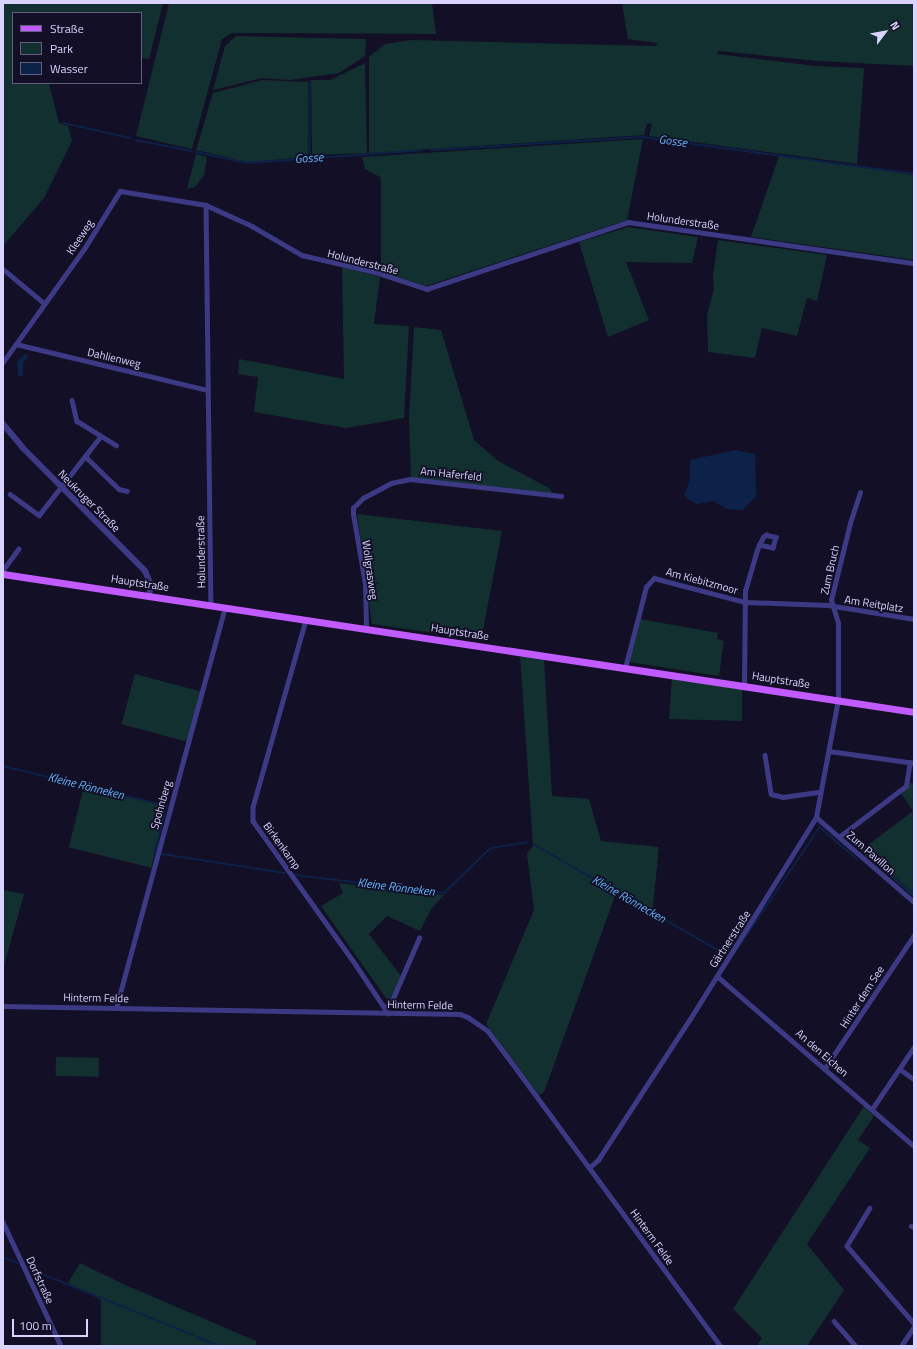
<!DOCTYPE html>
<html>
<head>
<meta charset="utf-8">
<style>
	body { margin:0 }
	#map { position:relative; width:917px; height:1349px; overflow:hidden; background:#130f26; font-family:"Titillium Web",sans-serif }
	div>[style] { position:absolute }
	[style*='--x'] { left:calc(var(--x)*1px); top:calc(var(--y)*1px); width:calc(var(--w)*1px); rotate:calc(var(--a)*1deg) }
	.green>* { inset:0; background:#12302f; transform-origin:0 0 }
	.water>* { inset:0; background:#0c2248 }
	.stream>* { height:1.5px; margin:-0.75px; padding:0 0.75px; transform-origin:0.75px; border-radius:0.75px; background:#0c2248 }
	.minor>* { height:4.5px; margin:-2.25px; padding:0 2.25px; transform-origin:2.25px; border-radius:2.25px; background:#3d3a85 }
	.tertiary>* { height:6px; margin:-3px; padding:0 3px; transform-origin:3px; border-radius:3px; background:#3d3a85 }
	.primary>* { height:7px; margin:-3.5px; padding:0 3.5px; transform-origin:3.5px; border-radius:3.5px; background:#c25bff }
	span { translate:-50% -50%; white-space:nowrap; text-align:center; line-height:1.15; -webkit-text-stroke:3.5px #130f26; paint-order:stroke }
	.street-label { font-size:11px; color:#d9d4ff }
	.water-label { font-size:12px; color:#62b6ff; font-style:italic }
	.frame { position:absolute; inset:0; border:4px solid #d9d4ff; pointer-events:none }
	.legend { position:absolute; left:12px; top:12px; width:130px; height:72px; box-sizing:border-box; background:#130f26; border:1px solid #625e7d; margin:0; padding:5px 7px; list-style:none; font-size:12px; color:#d9d4ff }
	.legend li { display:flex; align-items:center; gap:8px; height:20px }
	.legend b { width:20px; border:1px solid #625e7d }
	.north { position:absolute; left:865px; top:12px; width:40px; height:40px; -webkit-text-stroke:3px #130f26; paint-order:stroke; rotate:58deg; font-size:11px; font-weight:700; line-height:16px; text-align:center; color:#d9d4ff }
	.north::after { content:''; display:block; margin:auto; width:14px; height:18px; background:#d9d4ff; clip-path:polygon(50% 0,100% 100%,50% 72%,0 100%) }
	.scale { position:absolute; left:12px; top:1319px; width:76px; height:18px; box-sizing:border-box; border:2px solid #d9d4ff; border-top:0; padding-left:5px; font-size:12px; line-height:14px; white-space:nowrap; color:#d9d4ff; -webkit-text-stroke:3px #130f26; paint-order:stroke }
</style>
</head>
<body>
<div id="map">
	<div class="green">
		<div style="clip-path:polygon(3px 3px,163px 3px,149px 59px,141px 58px,141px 13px,13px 13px,13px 83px,49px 83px,59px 123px,68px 126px,72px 141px,44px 198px,3px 246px)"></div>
		<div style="clip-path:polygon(169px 3px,432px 3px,436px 34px,232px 33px,222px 39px,192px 149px,136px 136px)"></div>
		<div style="clip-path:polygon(622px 3px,914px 3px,914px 66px,818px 61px,718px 51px,717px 54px,816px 66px,864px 68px,857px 164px,649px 136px,652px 123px,647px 124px,644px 135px,369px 153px,369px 57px,385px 44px,411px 40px,656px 46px,657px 43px,628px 39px)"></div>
		<div style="clip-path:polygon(236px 36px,366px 39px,365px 56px,339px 73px,290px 80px,262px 78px,213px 90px,225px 46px)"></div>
		<div style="clip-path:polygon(365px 63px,367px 153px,312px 155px,311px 80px,330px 80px)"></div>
		<div style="clip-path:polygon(263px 80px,308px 82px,308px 157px,247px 162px,196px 150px,213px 93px)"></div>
		<div style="clip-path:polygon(643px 139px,627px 220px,426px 286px,381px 272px,381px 182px,380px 177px,365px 169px,362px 157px)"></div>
		<div style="clip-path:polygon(196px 154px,207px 157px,204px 175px,195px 187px,187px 189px)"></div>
		<div style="clip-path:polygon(779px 156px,914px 175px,914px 260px,751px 237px)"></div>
		<div style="clip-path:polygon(628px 227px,698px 237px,692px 263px,626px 262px,649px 320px,608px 337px,579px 242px)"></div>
		<div style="clip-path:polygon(718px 240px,827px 255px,817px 301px,807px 298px,797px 336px,762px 328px,755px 358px,708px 352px,707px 315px,714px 289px,713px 276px)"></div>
		<div style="clip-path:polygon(342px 267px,380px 277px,374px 324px,409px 326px,404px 418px,346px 428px,254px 412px,258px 377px,238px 374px,239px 359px,344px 379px)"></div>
		<div style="clip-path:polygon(414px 327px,441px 330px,474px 440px,498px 461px,549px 488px,553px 493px,411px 478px,409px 417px)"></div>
		<div style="clip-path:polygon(357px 514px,502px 531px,481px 640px,372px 624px)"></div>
		<div style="clip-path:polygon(640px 619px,718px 633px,717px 639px,724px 641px,719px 676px,629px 662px)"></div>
		<div style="clip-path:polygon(520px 655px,544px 659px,552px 796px,589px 799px,601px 841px,659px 847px,652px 915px,615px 896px,544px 1092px,539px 1095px,486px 1024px,534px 910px,527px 854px,533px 846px)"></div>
		<div style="left:135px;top:674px;width:68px;height:52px;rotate:15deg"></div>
		<div style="clip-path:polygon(672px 678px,742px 690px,742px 721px,669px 719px)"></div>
		<div style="clip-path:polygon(909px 783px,914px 783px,914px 897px,860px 851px,913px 811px,901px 793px,908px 788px)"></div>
		<div style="left:84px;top:786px;width:85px;height:63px;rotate:14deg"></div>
		<div style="clip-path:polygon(339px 883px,444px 895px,431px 909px,420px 931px,387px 916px,369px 934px,401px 976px,391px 999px,388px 1001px,321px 906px,343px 893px)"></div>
		<div style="clip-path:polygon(3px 890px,24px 894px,3px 969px)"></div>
		<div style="left:56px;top:1057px;width:43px;height:19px;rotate:1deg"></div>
		<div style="clip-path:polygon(864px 1106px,874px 1116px,858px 1140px,870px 1148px,807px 1244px,844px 1290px,807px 1346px,760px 1346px,758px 1344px,762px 1338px,733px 1309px)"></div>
		<div style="clip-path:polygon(80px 1263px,123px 1284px,256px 1341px,256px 1346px,101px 1346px,101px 1300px,68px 1283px)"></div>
	</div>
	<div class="water">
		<div style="clip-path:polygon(26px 353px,28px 357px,23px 363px,23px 376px,18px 376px,17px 362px)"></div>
		<div style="clip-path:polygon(735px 450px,755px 454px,756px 496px,743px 510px,726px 509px,714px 501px,696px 504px,684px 496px,690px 480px,690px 460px)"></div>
	</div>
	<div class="stream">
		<div style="--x:310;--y:82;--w:76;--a:90"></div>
		<div style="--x:64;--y:123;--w:68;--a:12.8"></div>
		<div style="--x:136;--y:140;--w:56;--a:11.3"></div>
		<div style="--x:431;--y:150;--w:211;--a:-3.5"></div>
		<div style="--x:642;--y:137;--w:275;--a:7.7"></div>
		<div style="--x:196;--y:152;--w:52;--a:12.2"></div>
		<div style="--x:247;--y:163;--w:175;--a:-4.2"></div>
		<div style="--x:3;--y:766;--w:169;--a:13.7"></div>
		<div style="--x:167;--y:806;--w:49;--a:104.3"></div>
		<div style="--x:533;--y:844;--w:221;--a:29.8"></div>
		<div style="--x:863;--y:853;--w:3;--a:-45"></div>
		<div style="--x:865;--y:851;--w:65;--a:41.3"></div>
		<div style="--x:162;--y:854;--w:124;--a:8.8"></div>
		<div style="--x:295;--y:875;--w:150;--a:6.9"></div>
		<div style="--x:444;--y:893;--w:65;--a:-43.8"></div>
		<div style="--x:491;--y:848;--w:36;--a:-9"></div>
		<div style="--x:731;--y:958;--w:158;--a:-55.8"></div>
		<div style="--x:820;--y:827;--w:49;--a:40.9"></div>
		<div style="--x:3;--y:1257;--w:16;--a:22"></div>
		<div style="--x:30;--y:1269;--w:176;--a:22"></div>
		<div style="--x:197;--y:1337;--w:24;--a:22"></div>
	</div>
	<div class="minor">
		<div style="--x:206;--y:205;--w:401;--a:89.3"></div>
		<div style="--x:3;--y:269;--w:53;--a:39.7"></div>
		<div style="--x:16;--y:344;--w:197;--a:13.5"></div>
		<div style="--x:3;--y:362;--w:139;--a:-54.4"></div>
		<div style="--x:84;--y:249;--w:68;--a:-58.2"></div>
		<div style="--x:120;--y:191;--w:87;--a:9.2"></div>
		<div style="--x:206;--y:205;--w:51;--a:24.5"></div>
		<div style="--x:252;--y:226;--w:58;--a:30.1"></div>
		<div style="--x:302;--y:255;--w:75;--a:13.1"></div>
		<div style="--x:375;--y:272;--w:55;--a:18.1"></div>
		<div style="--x:427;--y:289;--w:212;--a:-18.4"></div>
		<div style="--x:628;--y:222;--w:289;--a:8.2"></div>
		<div style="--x:72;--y:400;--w:22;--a:77"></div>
		<div style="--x:77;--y:421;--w:46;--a:31.6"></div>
		<div style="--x:85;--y:456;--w:47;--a:44.1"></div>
		<div style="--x:119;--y:489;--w:8;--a:14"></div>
		<div style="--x:10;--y:494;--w:36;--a:36"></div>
		<div style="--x:39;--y:515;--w:99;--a:-52"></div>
		<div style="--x:3;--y:570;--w:26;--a:-54"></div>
		<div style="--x:306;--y:620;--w:194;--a:105.8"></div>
		<div style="--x:253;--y:807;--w:14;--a:90"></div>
		<div style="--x:253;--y:821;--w:177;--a:54.4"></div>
		<div style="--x:356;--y:965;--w:58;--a:56.3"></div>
		<div style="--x:366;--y:628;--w:44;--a:-91.3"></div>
		<div style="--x:365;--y:584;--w:71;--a:-99.7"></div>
		<div style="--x:353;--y:514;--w:6;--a:-90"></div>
		<div style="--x:353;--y:508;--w:14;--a:-45"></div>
		<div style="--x:363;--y:498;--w:32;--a:-28"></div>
		<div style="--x:391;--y:483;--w:19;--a:-12"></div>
		<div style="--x:410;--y:479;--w:152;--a:6.4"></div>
		<div style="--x:625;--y:668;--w:84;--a:-75.5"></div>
		<div style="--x:646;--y:587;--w:12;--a:-48"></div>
		<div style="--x:654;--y:578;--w:94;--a:14.8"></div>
		<div style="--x:745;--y:602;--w:83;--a:2.1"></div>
		<div style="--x:828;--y:605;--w:87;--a:9.2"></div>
		<div style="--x:744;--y:686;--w:95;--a:-89.4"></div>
		<div style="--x:745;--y:591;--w:43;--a:-73.7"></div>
		<div style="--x:757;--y:550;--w:5;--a:-68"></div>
		<div style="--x:759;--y:545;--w:9;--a:-63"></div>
		<div style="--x:763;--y:537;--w:4;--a:-34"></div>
		<div style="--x:766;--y:535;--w:10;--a:11"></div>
		<div style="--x:776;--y:537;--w:11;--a:105"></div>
		<div style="--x:773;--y:548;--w:14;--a:-168"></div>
		<div style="--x:829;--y:751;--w:86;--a:8"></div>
		<div style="--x:765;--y:755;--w:39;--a:81"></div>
		<div style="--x:771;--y:794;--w:12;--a:14"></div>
		<div style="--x:783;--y:797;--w:37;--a:-8"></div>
		<div style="--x:816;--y:817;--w:130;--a:40.9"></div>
		<div style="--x:839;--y:837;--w:84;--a:-37.3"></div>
		<div style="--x:906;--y:786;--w:24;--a:-81"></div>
		<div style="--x:717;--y:976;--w:260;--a:40.8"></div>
		<div style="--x:3;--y:1006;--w:457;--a:1"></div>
		<div style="--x:460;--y:1014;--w:9;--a:21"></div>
		<div style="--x:468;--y:1017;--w:24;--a:35"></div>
		<div style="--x:488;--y:1031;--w:21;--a:53"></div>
		<div style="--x:501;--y:1048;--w:370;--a:53.6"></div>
		<div style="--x:385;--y:1007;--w:7;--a:-34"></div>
		<div style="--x:391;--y:1003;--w:71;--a:-66.7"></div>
		<div style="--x:116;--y:1008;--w:415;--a:-74.8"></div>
		<div style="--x:825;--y:1068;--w:160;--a:-56.2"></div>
		<div style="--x:900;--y:1069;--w:17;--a:36"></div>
		<div style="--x:872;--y:1109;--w:75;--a:-55.9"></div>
		<div style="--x:590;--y:1167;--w:11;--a:-41"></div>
		<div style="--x:598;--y:1160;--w:168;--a:-56.9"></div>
		<div style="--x:690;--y:1019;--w:238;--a:-58"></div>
		<div style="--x:816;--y:817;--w:119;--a:-79.4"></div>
		<div style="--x:838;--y:700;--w:77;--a:-90"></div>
		<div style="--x:838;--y:623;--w:24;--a:-107"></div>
		<div style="--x:831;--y:600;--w:79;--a:-76.1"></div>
		<div style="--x:850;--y:523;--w:32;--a:-72"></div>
		<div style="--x:870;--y:1208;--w:44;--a:121.2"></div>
		<div style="--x:847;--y:1246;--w:102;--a:49"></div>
		<div style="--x:3;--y:1222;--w:137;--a:64.9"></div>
		<div style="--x:911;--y:1226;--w:3;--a:18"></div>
		<div style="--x:834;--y:1321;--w:33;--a:49"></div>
		<div style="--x:901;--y:1346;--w:23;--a:-56"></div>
	</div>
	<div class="tertiary">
		<div style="--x:3;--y:424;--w:30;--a:50"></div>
		<div style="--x:22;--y:447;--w:175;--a:45.2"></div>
		<div style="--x:145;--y:571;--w:15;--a:67"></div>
		<div style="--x:151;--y:585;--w:10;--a:101"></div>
	</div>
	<div class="primary">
		<div style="--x:3;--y:574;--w:921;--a:8.61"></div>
	</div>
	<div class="street-label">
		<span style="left:683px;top:221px;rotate:8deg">Holunderstraße</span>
		<span style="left:80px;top:237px;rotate:-57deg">Kleeweg</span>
		<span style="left:363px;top:262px;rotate:14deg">Holunderstraße</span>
		<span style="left:114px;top:358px;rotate:13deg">Dahlienweg</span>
		<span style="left:451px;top:474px;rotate:6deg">Am Haferfeld</span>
		<span style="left:89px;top:501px;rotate:45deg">Neukruger Straße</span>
		<span style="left:201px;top:552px;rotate:-91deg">Holunderstraße</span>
		<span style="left:370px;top:570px;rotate:82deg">Wollgrasweg</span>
		<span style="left:830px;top:570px;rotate:-77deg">Zum Bruch</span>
		<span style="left:702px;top:581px;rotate:15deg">Am Kiebitzmoor</span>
		<span style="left:140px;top:583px;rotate:9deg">Hauptstraße</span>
		<span style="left:874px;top:604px;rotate:9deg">Am Reitplatz</span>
		<span style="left:460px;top:632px;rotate:9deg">Hauptstraße</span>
		<span style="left:781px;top:680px;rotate:9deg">Hauptstraße</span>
		<span style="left:161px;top:805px;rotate:-74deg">Spohnberg</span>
		<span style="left:282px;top:846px;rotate:54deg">Birkenkamp</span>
		<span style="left:871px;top:853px;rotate:41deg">Zum Pavillon</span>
		<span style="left:730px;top:939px;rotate:-57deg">Gärtnerstraße</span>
		<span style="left:862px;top:997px;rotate:-57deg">Hinter dem See</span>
		<span style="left:96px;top:998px;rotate:1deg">Hinterm Felde</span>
		<span style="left:420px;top:1005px;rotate:1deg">Hinterm Felde</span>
		<span style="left:822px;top:1053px;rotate:41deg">An den Eichen</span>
		<span style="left:652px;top:1237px;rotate:54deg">Hinterm Felde</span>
		<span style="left:40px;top:1280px;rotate:65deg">Dorfstraße</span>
	</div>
	<div class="water-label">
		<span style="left:673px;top:141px;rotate:8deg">Gosse</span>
		<span style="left:309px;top:158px;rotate:-4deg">Gosse</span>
		<span style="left:86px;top:786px;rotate:14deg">Kleine Rönneken</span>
		<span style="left:396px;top:887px;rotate:7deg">Kleine Rönneken</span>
		<span style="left:629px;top:899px;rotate:30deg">Kleine Rönnecken</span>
	</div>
	<div class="frame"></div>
	<ul class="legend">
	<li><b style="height:5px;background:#c25bff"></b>Straße</li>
	<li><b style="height:11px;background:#12302f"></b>Park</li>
	<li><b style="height:11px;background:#0c2248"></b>Wasser</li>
	</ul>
	<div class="north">N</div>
	<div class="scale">100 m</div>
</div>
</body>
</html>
